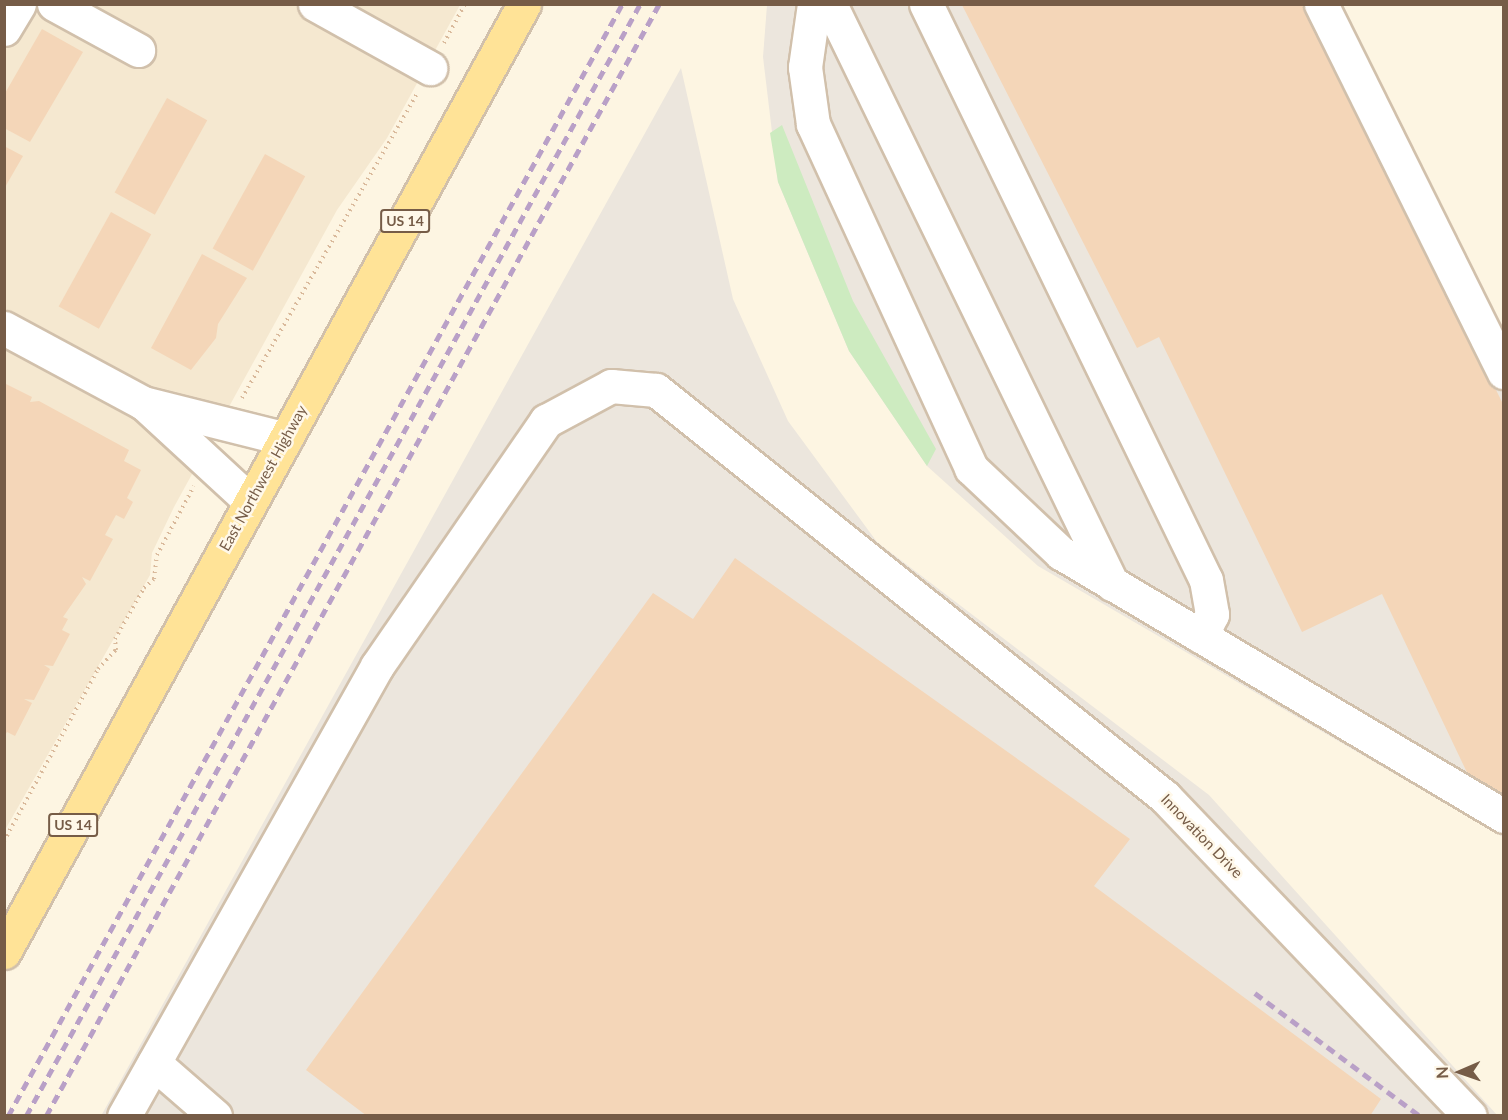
<!DOCTYPE html>
<html>
<head>
<meta charset="utf-8">
<style>
	body { margin:0 }
	#map { position:relative; width:1508px; height:1120px; overflow:hidden; background:#fdf5e2; font-family:Lato,sans-serif }
	div>[style] { position:absolute }
	[style*='--x'] { left:calc(var(--x)*1px); top:calc(var(--y)*1px); width:calc(var(--w)*1px); rotate:calc(var(--a)*1deg) }
	.residential>* { inset:0; background:#f5e8d0 }
	.industrial>* { inset:0; background:#ece6dd }
	.green>* { inset:0; background:#cdebc0 }
	.building>* { inset:0; background:#f4d6b8; transform-origin:0 0 }
	.path>* { height:4px; margin-top:-2px; transform-origin:0; background:repeating-linear-gradient(90deg,#d9b99b 0 1.5px,transparent 0 6px) }
	.roads { filter:drop-shadow(2px 0 #d1c0ab) drop-shadow(-2px 0 #d1c0ab) drop-shadow(0 2px #d1c0ab) drop-shadow(0 -2px #d1c0ab) }
	.minor>* { height:33px; margin:-16.5px; padding:0 16.5px; transform-origin:16.5px; border-radius:16.5px; background:#fff }
	.major>* { height:33px; margin:-16.5px; padding:0 16.5px; transform-origin:16.5px; border-radius:16.5px; background:#ffe397 }
	.rail>* { height:4.5px; margin-top:-2.25px; transform-origin:0; background:repeating-linear-gradient(90deg,#b9a0c7 0 9px,transparent 0 15px) }
	span { translate:-50% -50%; white-space:nowrap; text-align:center; line-height:1.15; -webkit-text-stroke:5px #fff8e9; paint-order:stroke }
	.shield-label span { padding:2px 4px; background:#fff8e9; border:2px solid; border-radius:4px; -webkit-text-stroke-width:0 }
	.shield-label { font-size:14px; color:#765c47; font-weight:700 }
	.street-label { font-size:15px; color:#765c47 }
	.frame { position:absolute; inset:0; border:6px solid #765c47; pointer-events:none }
	.north { position:absolute; left:1430px; top:1042px; width:60px; height:60px; -webkit-text-stroke:4px #fff8e9; paint-order:stroke; rotate:268deg; font-size:16px; font-weight:700; line-height:24px; text-align:center; color:#765c47 }
	.north::after { content:''; display:block; margin:auto; width:21px; height:27px; background:#765c47; clip-path:polygon(50% 0,100% 100%,50% 72%,0 100%) }
</style>
</head>
<body>
<div id="map">
	<div class="residential">
		<div style="clip-path:polygon(5px 5px,460px 5px,387px 138px,337px 210px,174px 507px,152px 553px,150px 575px,5px 830px)"></div>
	</div>
	<div class="industrial">
		<div style="clip-path:polygon(767px 5px,1343px 5px,1503px 333px,1503px 837px,1038px 566px,927px 466px,849px 351px,778px 182px,763px 57px)"></div>
		<div style="clip-path:polygon(681px 68px,733px 299px,788px 421px,877px 542px,1209px 795px,1497px 1115px,101px 1116px)"></div>
	</div>
	<div class="green">
		<div style="clip-path:polygon(782px 125px,853px 301px,936px 449px,927px 466px,849px 351px,778px 182px,770px 133px)"></div>
	</div>
	<div class="building">
		<div style="clip-path:polygon(962px 5px,1305px 5px,1504px 406px,1504px 799px,1472px 783px,1382px 594px,1302px 632px,1159px 337px,1137px 348px)"></div>
		<div style="clip-path:polygon(42px 29px,83px 52px,30px 142px,4px 128px,4px 95px)"></div>
		<div style="left:167px;top:98px;width:46px;height:108px;rotate:29deg"></div>
		<div style="clip-path:polygon(4px 146px,23px 156px,4px 189px)"></div>
		<div style="left:265px;top:154px;width:46px;height:108px;rotate:29deg"></div>
		<div style="left:111px;top:212px;width:46px;height:108px;rotate:29deg"></div>
		<div style="clip-path:polygon(202px 254px,247px 278px,218px 324px,216px 338px,191px 370px,151px 348px)"></div>
		<div style="clip-path:polygon(4px 383px,32px 397px,30px 402px,39px 401px,129px 450px,124px 461px,141px 470px,127px 498px,133px 502px,124px 519px,116px 515px,105px 535px,113px 539px,90px 581px,82px 577px,86px 584px,63px 617px,68px 619px,62px 630px,70px 634px,53px 666px,44px 665px,50px 669px,34px 700px,24px 699px,32px 703px,15px 736px,7px 732px,4px 737px)"></div>
		<div style="clip-path:polygon(735px 558px,1130px 839px,1094px 886px,1381px 1099px,1370px 1116px,367px 1116px,306px 1070px,653px 593px,693px 619px)"></div>
	</div>
	<div class="path">
		<div style="--x:444;--y:43;--w:44;--a:-61.7"></div>
		<div style="--x:242;--y:398;--w:353;--a:-60.1"></div>
		<div style="--x:4;--y:841;--w:196;--a:-61.3"></div>
		<div style="--x:98;--y:669;--w:26;--a:-47"></div>
		<div style="--x:116;--y:650;--w:11;--a:-95"></div>
		<div style="--x:115;--y:639;--w:59;--a:-60.4"></div>
		<div style="--x:144;--y:588;--w:13;--a:-42"></div>
		<div style="--x:154;--y:579;--w:24;--a:-83"></div>
		<div style="--x:157;--y:555;--w:78;--a:-61.8"></div>
	</div>
	<div class="roads">
		<div class="minor">
			<div style="--x:54;--y:4;--w:96;--a:28.7"></div>
			<div style="--x:315;--y:4;--w:132;--a:29.1"></div>
			<div style="--x:814;--y:4;--w:64;--a:98.1"></div>
			<div style="--x:805;--y:67;--w:58;--a:82"></div>
			<div style="--x:813;--y:124;--w:379;--a:65.3"></div>
			<div style="--x:971;--y:468;--w:124;--a:43.4"></div>
			<div style="--x:1061;--y:553;--w:515;--a:30.7"></div>
			<div style="--x:830;--y:4;--w:645;--a:64.07"></div>
			<div style="--x:926;--y:4;--w:640;--a:64.08"></div>
			<div style="--x:1206;--y:580;--w:35;--a:80"></div>
			<div style="--x:1212;--y:614;--w:25;--a:116"></div>
			<div style="--x:1321;--y:4;--w:411;--a:63.6"></div>
			<div style="--x:4;--y:29;--w:29;--a:-59"></div>
			<div style="--x:4;--y:328;--w:158;--a:28.3"></div>
			<div style="--x:143;--y:403;--w:147;--a:14.1"></div>
			<div style="--x:147;--y:406;--w:140;--a:42.7"></div>
			<div style="--x:154;--y:1063;--w:81;--a:41"></div>
			<div style="--x:124;--y:1116;--w:516;--a:-60.65"></div>
			<div style="--x:377;--y:666;--w:298;--a:-55.4"></div>
			<div style="--x:546;--y:421;--w:74;--a:-28.3"></div>
			<div style="--x:611;--y:386;--w:45;--a:5.1"></div>
			<div style="--x:656;--y:390;--w:652;--a:38.65"></div>
			<div style="--x:1165;--y:797;--w:441;--a:46.3"></div>
		</div>
		<div class="major">
			<div style="--x:4;--y:952;--w:1081;--a:-61.25"></div>
		</div>
	</div>
	<div class="rail">
		<div style="--x:1255;--y:993;--w:206;--a:36.7"></div>
		<div style="--x:8;--y:1116;--w:1270;--a:-61.09"></div>
		<div style="--x:26;--y:1116;--w:1270;--a:-61.09"></div>
		<div style="--x:46;--y:1116;--w:1270;--a:-61.13"></div>
	</div>
	<div class="shield-label">
		<span style="left:405px;top:221px">US 14</span>
		<span style="left:73px;top:825px">US 14</span>
	</div>
	<div class="street-label">
		<span style="left:263px;top:478px;rotate:-61deg">East Northwest Highway</span>
		<span style="left:1202px;top:836px;rotate:46deg">Innovation Drive</span>
	</div>
	<div class="frame"></div>
	<div class="north">N</div>
</div>
</body>
</html>
